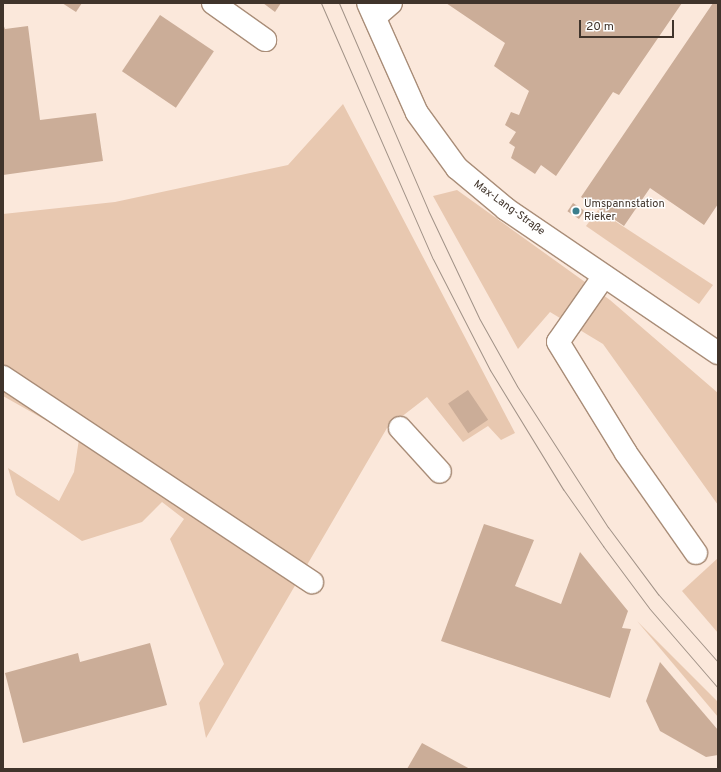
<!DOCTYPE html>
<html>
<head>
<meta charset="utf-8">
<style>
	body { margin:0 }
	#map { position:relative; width:721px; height:772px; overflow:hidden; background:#fbe8db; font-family:Overpass,sans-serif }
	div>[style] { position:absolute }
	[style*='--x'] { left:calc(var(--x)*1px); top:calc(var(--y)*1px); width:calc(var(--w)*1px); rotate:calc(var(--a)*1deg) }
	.green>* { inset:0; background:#e8c8b0 }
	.building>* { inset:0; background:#cbad98; transform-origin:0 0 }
	.roads { filter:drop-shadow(1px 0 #a98d78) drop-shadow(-1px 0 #a98d78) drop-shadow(0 1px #a98d78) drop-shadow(0 -1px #a98d78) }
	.minor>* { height:22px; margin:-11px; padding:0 11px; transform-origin:11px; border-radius:11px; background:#fff }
	.major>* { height:22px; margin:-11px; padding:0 11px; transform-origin:11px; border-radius:11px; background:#fff }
	.tram>* { height:1px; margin:-0.5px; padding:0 0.5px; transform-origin:0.5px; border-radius:0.5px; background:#a19287 }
	.dots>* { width:11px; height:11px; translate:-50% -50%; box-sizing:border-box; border:2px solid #fff; border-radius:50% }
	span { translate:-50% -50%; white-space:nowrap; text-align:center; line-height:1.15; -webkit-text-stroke:3px #fff; paint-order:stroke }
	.poi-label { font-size:11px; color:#40342b }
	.left { translate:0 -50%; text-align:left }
	.street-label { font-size:11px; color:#40342b }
	.frame { position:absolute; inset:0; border:4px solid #40342b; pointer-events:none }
	.scale { position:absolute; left:579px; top:20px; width:95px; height:18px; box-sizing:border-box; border:2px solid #40342b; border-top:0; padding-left:5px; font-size:12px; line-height:14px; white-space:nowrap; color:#40342b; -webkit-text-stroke:3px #fff; paint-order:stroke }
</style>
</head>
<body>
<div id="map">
	<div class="green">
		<div style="clip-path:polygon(343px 104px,515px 433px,501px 440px,488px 426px,463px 442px,427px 397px,387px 428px,206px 738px,199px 703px,224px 664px,170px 539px,184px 519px,162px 502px,142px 522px,82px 541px,16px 495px,8px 468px,59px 501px,74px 472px,79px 439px,3px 396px,3px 214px,115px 202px,288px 165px)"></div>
		<div style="clip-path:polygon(457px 190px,610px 300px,718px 393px,718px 505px,603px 344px,550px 312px,518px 349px,433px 196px)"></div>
		<div style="clip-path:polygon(598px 210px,713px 285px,699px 304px,586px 226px)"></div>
		<div style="clip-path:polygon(718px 558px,718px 633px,682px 591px)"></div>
		<div style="clip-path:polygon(637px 621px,718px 702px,718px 717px)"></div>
	</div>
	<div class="building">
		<div style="clip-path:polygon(62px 3px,82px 3px,76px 12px)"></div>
		<div style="clip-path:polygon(263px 3px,281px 3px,275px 12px)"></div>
		<div style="clip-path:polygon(446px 3px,682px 3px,619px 95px,613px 92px,556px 176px,541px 165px,535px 174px,511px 158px,515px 147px,509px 143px,516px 132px,505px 125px,511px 112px,519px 115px,529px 91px,494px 66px,505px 43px)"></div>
		<div style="clip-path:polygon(713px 3px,718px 3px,718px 204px,704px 225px,650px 188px,624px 226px,581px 197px)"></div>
		<div style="left:160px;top:15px;width:65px;height:68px;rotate:34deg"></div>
		<div style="clip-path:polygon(3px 24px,5px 29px,28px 26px,40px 120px,96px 113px,103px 161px,3px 175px)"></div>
		<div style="left:573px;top:203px;width:14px;height:10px;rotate:34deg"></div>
		<div style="left:468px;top:390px;width:36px;height:24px;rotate:56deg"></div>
		<div style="clip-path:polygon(484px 524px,534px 540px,515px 586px,561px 604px,580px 552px,628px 611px,622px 628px,631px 629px,610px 698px,441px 641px)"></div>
		<div style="clip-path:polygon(150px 643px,167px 705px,23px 743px,5px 673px,78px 653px,80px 662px)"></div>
		<div style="clip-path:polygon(660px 662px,718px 730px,718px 755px,706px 757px,660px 731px,646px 701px)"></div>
		<div style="clip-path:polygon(422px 743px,470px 769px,407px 769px)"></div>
	</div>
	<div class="roads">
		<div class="minor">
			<div style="--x:213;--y:3;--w:64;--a:35.4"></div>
			<div style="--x:375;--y:17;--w:21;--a:-41"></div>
			<div style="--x:604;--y:276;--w:80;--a:124.9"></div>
			<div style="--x:558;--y:342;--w:130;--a:58.5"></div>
			<div style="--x:626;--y:453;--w:122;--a:55"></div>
			<div style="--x:3;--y:377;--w:371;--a:33.6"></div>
			<div style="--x:400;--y:428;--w:59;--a:47.7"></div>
		</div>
		<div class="major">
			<div style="--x:368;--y:3;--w:120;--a:66"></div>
			<div style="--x:417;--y:113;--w:68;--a:54"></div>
			<div style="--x:457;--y:168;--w:64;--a:39.9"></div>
			<div style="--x:506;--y:209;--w:256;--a:34.2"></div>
		</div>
	</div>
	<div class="tram">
		<div style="--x:321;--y:3;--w:279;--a:66.4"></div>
		<div style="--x:433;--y:259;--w:125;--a:62.8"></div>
		<div style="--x:490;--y:370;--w:140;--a:58.5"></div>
		<div style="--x:563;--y:489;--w:70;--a:54.9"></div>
		<div style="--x:603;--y:546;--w:77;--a:53.4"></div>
		<div style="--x:649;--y:608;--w:106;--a:49.2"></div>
		<div style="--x:339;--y:3;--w:225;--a:66.7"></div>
		<div style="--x:428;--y:210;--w:119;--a:64.7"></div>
		<div style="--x:479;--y:318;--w:78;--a:60.8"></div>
		<div style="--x:517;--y:386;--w:168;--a:57.2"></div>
		<div style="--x:608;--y:527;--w:84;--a:53.3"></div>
		<div style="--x:658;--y:594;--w:91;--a:48.6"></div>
	</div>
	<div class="dots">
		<div style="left:576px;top:211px;background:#3a7e8d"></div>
	</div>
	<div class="poi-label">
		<span class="left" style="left:584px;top:211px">Umspannstation<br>Rieker</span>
	</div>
	<div class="street-label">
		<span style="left:509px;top:208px;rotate:36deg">Max-Lang-Straße</span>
	</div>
	<div class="frame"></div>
	<div class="scale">20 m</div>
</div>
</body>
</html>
